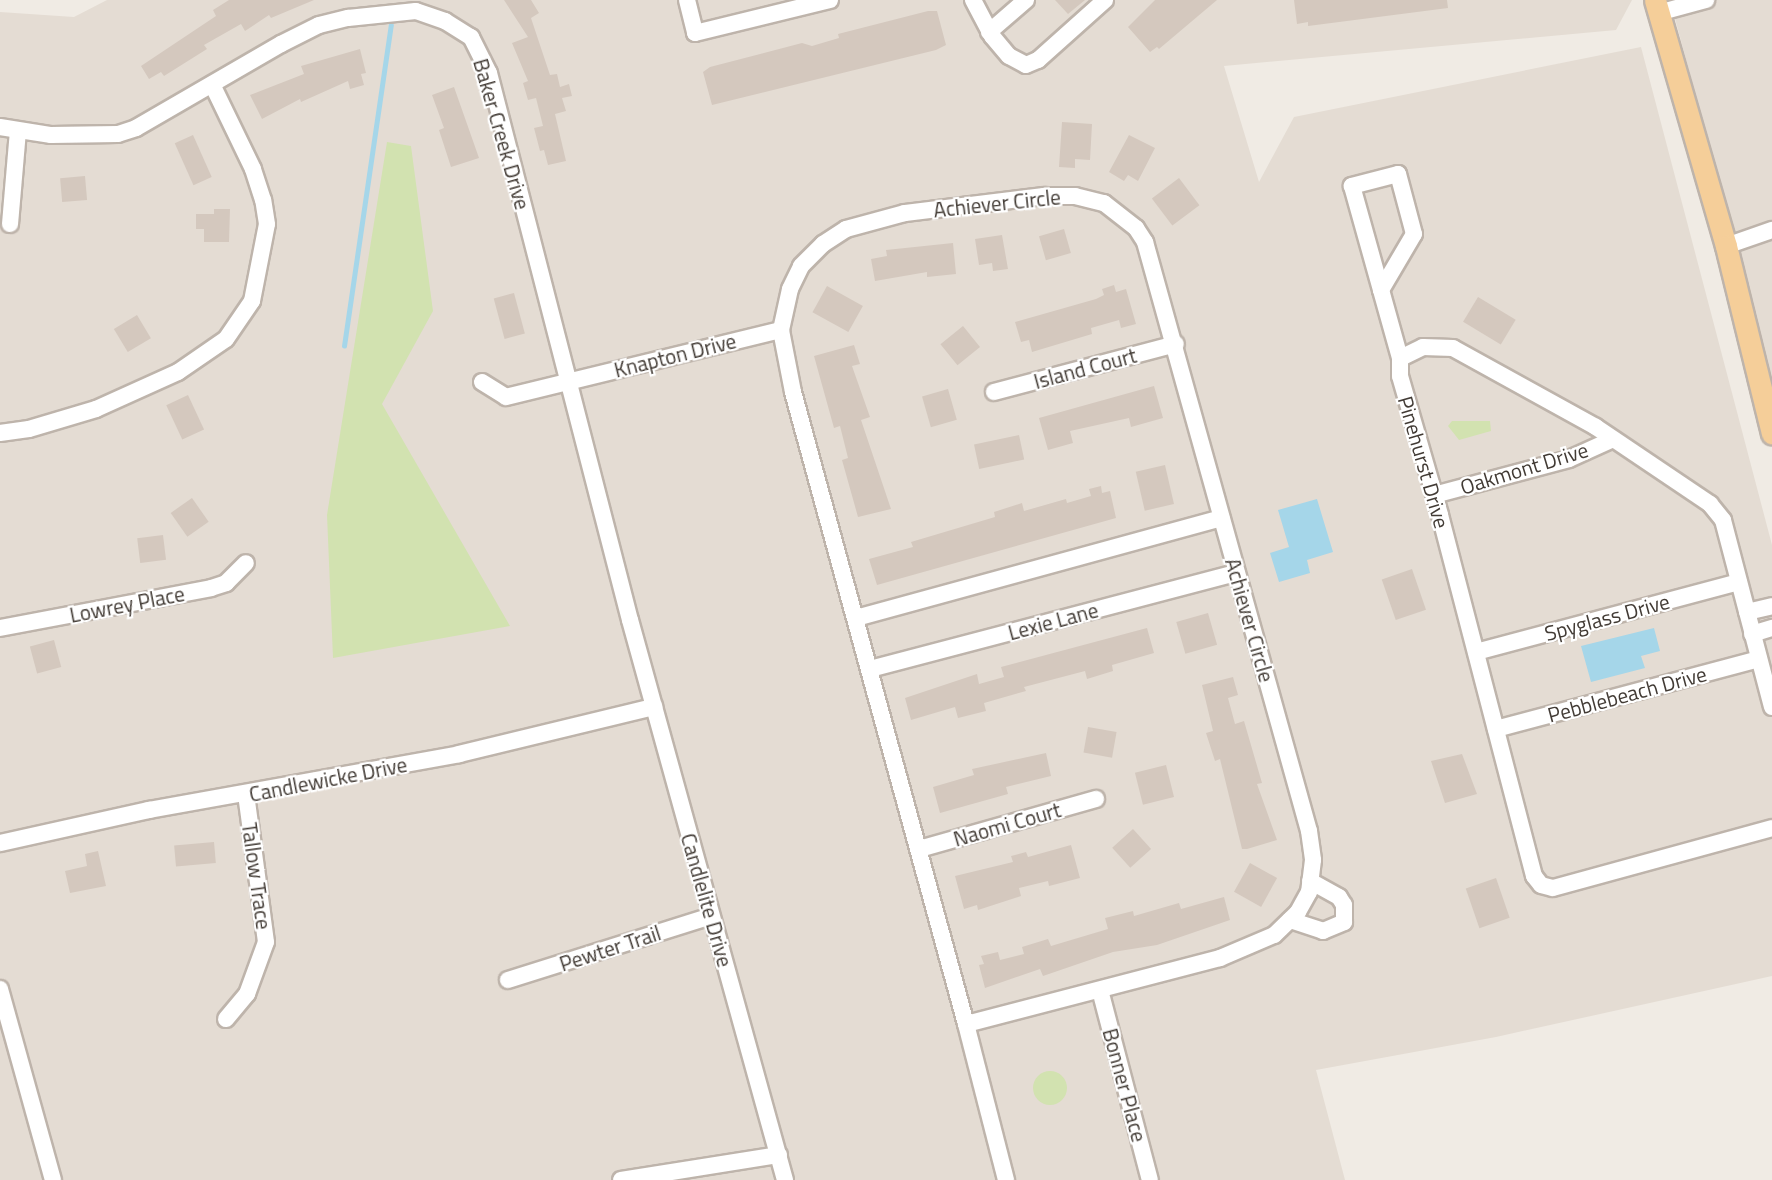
<!DOCTYPE html>
<html>
<head>
<meta charset="utf-8">
<style>
	body { margin:0 }
	#map { position:relative; width:1772px; height:1180px; overflow:hidden; background:#f0ebe4; font-family:"Titillium Web",sans-serif }
	div>[style] { position:absolute }
	[style*='--x'] { left:calc(var(--x)*1px); top:calc(var(--y)*1px); width:calc(var(--w)*1px); rotate:calc(var(--a)*1deg) }
	.residential>* { inset:0; background:#e4dcd3 }
	.green>* { inset:0; background:#d2e2b0 }
	.round { border-radius:50% }
	.water>* { inset:0; background:#a5d6e9 }
	.stream>* { height:4.5px; margin:-2.25px; padding:0 2.25px; transform-origin:2.25px; border-radius:2.25px; background:#a5d6e9 }
	.building>* { inset:0; background:#d4c8be; transform-origin:0 0 }
	.roads { filter:drop-shadow(2px 0 #beb4ab) drop-shadow(-2px 0 #beb4ab) drop-shadow(0 2px #beb4ab) drop-shadow(0 -2px #beb4ab) }
	.minor>* { height:16px; margin:-8px; padding:0 8px; transform-origin:8px; border-radius:8px; background:#fff }
	.major>* { height:21px; margin:-10.5px; padding:0 10.5px; transform-origin:10.5px; border-radius:10.5px; background:#f5ce99 }
	span { translate:-50% -50%; white-space:nowrap; text-align:center; line-height:1.15; -webkit-text-stroke:4.5px #fff; paint-order:stroke }
	.street-label { font-size:21px; color:#423b35 }
</style>
</head>
<body>
<div id="map">
	<div class="residential">
		<div style="clip-path:polygon(107px 0,1632px 0,1616px 30px,1224px 66px,1259px 182px,1294px 117px,1641px 47px,1772px 545px,1772px 976px,1496px 1037px,1316px 1070px,1345px 1180px,0 1180px,0 12px,74px 17px)"></div>
		<div style="clip-path:polygon(1670px 0,1772px 0,1772px 379px)"></div>
	</div>
	<div class="green">
		<div style="clip-path:polygon(387px 142px,411px 146px,433px 311px,382px 404px,510px 626px,333px 658px,327px 515px)"></div>
		<div style="clip-path:polygon(1452px 421px,1490px 421px,1491px 431px,1459px 440px,1448px 426px)"></div>
		<div class="round" style="left:1033px;top:1071px;width:34px;height:34px"></div>
	</div>
	<div class="water">
		<div style="clip-path:polygon(1317px 499px,1333px 552px,1307px 560px,1310px 573px,1279px 582px,1270px 553px,1289px 547px,1278px 510px)"></div>
		<div style="clip-path:polygon(1654px 628px,1660px 651px,1641px 656px,1645px 668px,1591px 682px,1581px 646px)"></div>
	</div>
	<div class="stream">
		<div style="--x:344;--y:346;--w:324;--a:-81.7"></div>
	</div>
	<div class="building">
		<div style="clip-path:polygon(229px 0,314px 0,271px 18px,269px 15px,245px 31px,241px 24px,204px 45px,207px 49px,164px 76px,161px 72px,149px 79px,141px 66px,216px 16px,213px 10px)"></div>
		<div style="clip-path:polygon(504px 0,531px 0,539px 13px,531px 18px,550px 75px,557px 74px,560px 87px,569px 84px,572px 96px,562px 98px,566px 111px,555px 114px,566px 161px,548px 165px,544px 150px,540px 151px,534px 128px,543px 126px,536px 98px,528px 100px,523px 83px,528px 81px,512px 43px,528px 37px)"></div>
		<div style="clip-path:polygon(1055px 0,1085px 0,1068px 14px)"></div>
		<div style="clip-path:polygon(1155px 0,1217px 0,1159px 49px,1157px 47px,1150px 52px,1128px 27px)"></div>
		<div style="clip-path:polygon(1294px 0,1447px 0,1448px 8px,1308px 26px,1308px 22px,1297px 24px)"></div>
		<div style="clip-path:polygon(928px 11px,937px 11px,946px 45px,936px 50px,712px 105px,703px 72px,710px 67px,802px 43px,812px 46px,839px 38px,838px 34px)"></div>
		<div style="clip-path:polygon(360px 49px,366px 73px,361px 74px,364px 85px,350px 89px,348px 81px,301px 102px,300px 99px,262px 119px,250px 95px,304px 74px,301px 66px)"></div>
		<div style="clip-path:polygon(454px 87px,479px 158px,451px 167px,439px 130px,444px 128px,432px 95px)"></div>
		<div style="clip-path:polygon(1062px 122px,1092px 124px,1090px 160px,1075px 159px,1075px 168px,1059px 167px)"></div>
		<div style="left:193px;top:135px;width:46px;height:20px;rotate:66deg"></div>
		<div style="clip-path:polygon(1129px 135px,1155px 148px,1138px 181px,1128px 175px,1124px 181px,1109px 172px)"></div>
		<div style="left:85px;top:176px;width:24px;height:25px;rotate:85deg"></div>
		<div style="left:1179px;top:178px;width:34px;height:34px;rotate:53deg"></div>
		<div style="clip-path:polygon(214px 209px,230px 209px,229px 242px,204px 242px,204px 229px,196px 229px,196px 214px,214px 214px)"></div>
		<div style="left:1064px;top:229px;width:25px;height:26px;rotate:74deg"></div>
		<div style="clip-path:polygon(1002px 235px,1008px 269px,993px 271px,992px 263px,979px 265px,975px 239px)"></div>
		<div style="clip-path:polygon(953px 243px,956px 274px,927px 277px,927px 272px,875px 281px,871px 259px,887px 256px,886px 250px)"></div>
		<div style="clip-path:polygon(1114px 285px,1116px 292px,1126px 289px,1136px 324px,1121px 328px,1119px 320px,1091px 328px,1092px 334px,1032px 352px,1029px 340px,1021px 342px,1015px 322px,1096px 299px,1104px 295px,1102px 289px)"></div>
		<div style="left:827px;top:286px;width:41px;height:30px;rotate:29deg"></div>
		<div style="left:514px;top:293px;width:42px;height:21px;rotate:75deg"></div>
		<div style="left:1478px;top:297px;width:44px;height:29px;rotate:31deg"></div>
		<div style="left:137px;top:315px;width:27px;height:27px;rotate:59deg"></div>
		<div style="left:963px;top:326px;width:27px;height:29px;rotate:51deg"></div>
		<div style="clip-path:polygon(854px 345px,860px 364px,852px 366px,870px 417px,861px 420px,891px 509px,858px 517px,842px 460px,848px 458px,840px 426px,834px 428px,814px 356px)"></div>
		<div style="clip-path:polygon(1154px 386px,1163px 418px,1131px 427px,1129px 418px,1070px 431px,1073px 443px,1048px 450px,1039px 418px)"></div>
		<div style="left:948px;top:389px;width:32px;height:27px;rotate:74deg"></div>
		<div style="left:188px;top:395px;width:38px;height:24px;rotate:65deg"></div>
		<div style="left:1019px;top:435px;width:25px;height:46px;rotate:78deg"></div>
		<div style="left:1165px;top:465px;width:40px;height:30px;rotate:77deg"></div>
		<div style="clip-path:polygon(1101px 486px,1102px 493px,1110px 491px,1116px 518px,877px 585px,869px 559px,913px 547px,911px 542px,995px 517px,994px 512px,1022px 503px,1024px 511px,1066px 499px,1067px 503px,1091px 496px,1089px 489px)"></div>
		<div style="left:192px;top:498px;width:29px;height:26px;rotate:55deg"></div>
		<div style="left:163px;top:535px;width:25px;height:26px;rotate:83deg"></div>
		<div style="left:1412px;top:569px;width:43px;height:32px;rotate:71deg"></div>
		<div style="left:1208px;top:613px;width:33px;height:33px;rotate:74deg"></div>
		<div style="clip-path:polygon(1147px 628px,1154px 653px,1112px 665px,1113px 671px,1087px 679px,1085px 671px,1024px 687px,1026px 691px,984px 703px,986px 711px,958px 718px,955px 707px,911px 720px,905px 698px,977px 674px,979px 684px,1004px 677px,1001px 667px)"></div>
		<div style="left:54px;top:640px;width:28px;height:25px;rotate:75deg"></div>
		<div style="clip-path:polygon(1233px 677px,1238px 695px,1228px 698px,1235px 724px,1244px 721px,1262px 783px,1257px 784px,1277px 840px,1247px 849px,1242px 849px,1220px 759px,1215px 761px,1206px 733px,1213px 731px,1202px 685px)"></div>
		<div style="left:1088px;top:727px;width:29px;height:26px;rotate:10deg"></div>
		<div style="clip-path:polygon(1046px 753px,1051px 776px,1006px 787px,1008px 794px,940px 813px,933px 787px,974px 775px,972px 769px)"></div>
		<div style="clip-path:polygon(1462px 754px,1477px 794px,1445px 803px,1431px 761px)"></div>
		<div style="left:1166px;top:765px;width:33px;height:32px;rotate:76deg"></div>
		<div style="left:1133px;top:829px;width:27px;height:28px;rotate:48deg"></div>
		<div style="left:214px;top:842px;width:21px;height:40px;rotate:85deg"></div>
		<div style="clip-path:polygon(1071px 845px,1080px 878px,1049px 886px,1048px 881px,1019px 888px,1021px 896px,978px 910px,977px 905px,964px 909px,955px 876px,1013px 862px,1011px 856px,1026px 852px,1028px 857px)"></div>
		<div style="clip-path:polygon(98px 851px,106px 886px,70px 893px,65px 871px,87px 866px,85px 854px)"></div>
		<div style="left:1250px;top:863px;width:31px;height:33px;rotate:29deg"></div>
		<div style="left:1496px;top:878px;width:42px;height:32px;rotate:71deg"></div>
		<div style="clip-path:polygon(1224px 897px,1230px 920px,1157px 945px,1113px 952px,1043px 976px,1040px 969px,985px 988px,979px 965px,984px 964px,981px 956px,998px 952px,1000px 960px,1024px 954px,1022px 947px,1048px 939px,1051px 946px,1108px 929px,1105px 918px,1133px 911px,1134px 916px,1179px 903px,1181px 909px)"></div>
	</div>
	<div class="roads">
		<div class="minor">
			<div style="--x:687;--y:0;--w:34;--a:76"></div>
			<div style="--x:695;--y:33;--w:139;--a:-13.7"></div>
			<div style="--x:973;--y:0;--w:41;--a:62.2"></div>
			<div style="--x:992;--y:36;--w:26;--a:50"></div>
			<div style="--x:1009;--y:56;--w:19;--a:28"></div>
			<div style="--x:1026;--y:65;--w:13;--a:-23"></div>
			<div style="--x:1038;--y:60;--w:90;--a:-41.8"></div>
			<div style="--x:1658;--y:13;--w:50;--a:-15.2"></div>
			<div style="--x:989;--y:32;--w:49;--a:-40.9"></div>
			<div style="--x:0;--y:127;--w:52;--a:8.9"></div>
			<div style="--x:51;--y:135;--w:67;--a:-0.9"></div>
			<div style="--x:118;--y:134;--w:19;--a:-18"></div>
			<div style="--x:136;--y:128;--w:168;--a:-30.1"></div>
			<div style="--x:281;--y:44;--w:42;--a:-26.6"></div>
			<div style="--x:319;--y:25;--w:30;--a:-14"></div>
			<div style="--x:348;--y:18;--w:68;--a:-5.9"></div>
			<div style="--x:416;--y:11;--w:31;--a:19"></div>
			<div style="--x:445;--y:21;--w:31;--a:32"></div>
			<div style="--x:471;--y:37;--w:40;--a:63.4"></div>
			<div style="--x:489;--y:73;--w:565;--a:75.55"></div>
			<div style="--x:630;--y:620;--w:581;--a:74.53"></div>
			<div style="--x:1044;--y:196;--w:31;--a:0"></div>
			<div style="--x:1075;--y:196;--w:30;--a:14"></div>
			<div style="--x:1104;--y:203;--w:41;--a:38"></div>
			<div style="--x:1136;--y:228;--w:17;--a:57"></div>
			<div style="--x:1145;--y:242;--w:611;--a:74.44"></div>
			<div style="--x:1309;--y:831;--w:29;--a:82"></div>
			<div style="--x:1313;--y:860;--w:32;--a:97"></div>
			<div style="--x:1309;--y:892;--w:23;--a:119"></div>
			<div style="--x:1298;--y:912;--w:33;--a:136"></div>
			<div style="--x:1274;--y:935;--w:59;--a:156.9"></div>
			<div style="--x:1220;--y:958;--w:262;--a:165.4"></div>
			<div style="--x:966;--y:1024;--w:655;--a:-105.31"></div>
			<div style="--x:793;--y:392;--w:63;--a:-101"></div>
			<div style="--x:781;--y:330;--w:42;--a:-77.6"></div>
			<div style="--x:790;--y:289;--w:25;--a:-64"></div>
			<div style="--x:801;--y:266;--w:31;--a:-45"></div>
			<div style="--x:823;--y:244;--w:27;--a:-33"></div>
			<div style="--x:846;--y:229;--w:61;--a:-15.2"></div>
			<div style="--x:905;--y:213;--w:140;--a:-7"></div>
			<div style="--x:10;--y:224;--w:93;--a:-85.1"></div>
			<div style="--x:1726;--y:246;--w:49;--a:-19.2"></div>
			<div style="--x:1381;--y:290;--w:65;--a:-59.5"></div>
			<div style="--x:1414;--y:234;--w:62;--a:-104.9"></div>
			<div style="--x:1398;--y:174;--w:48;--a:165.4"></div>
			<div style="--x:1352;--y:186;--w:108;--a:74.4"></div>
			<div style="--x:1381;--y:290;--w:71;--a:74.4"></div>
			<div style="--x:482;--y:382;--w:28;--a:32"></div>
			<div style="--x:506;--y:397;--w:283;--a:-13.7"></div>
			<div style="--x:994;--y:392;--w:188;--a:-14.8"></div>
			<div style="--x:0;--y:433;--w:29;--a:-8"></div>
			<div style="--x:29;--y:429;--w:70;--a:-16.6"></div>
			<div style="--x:96;--y:409;--w:90;--a:-24.3"></div>
			<div style="--x:178;--y:372;--w:58;--a:-34.5"></div>
			<div style="--x:226;--y:339;--w:46;--a:-55.6"></div>
			<div style="--x:252;--y:301;--w:78;--a:-79"></div>
			<div style="--x:267;--y:224;--w:24;--a:-99"></div>
			<div style="--x:263;--y:200;--w:33;--a:-108"></div>
			<div style="--x:253;--y:169;--w:94;--a:-115.8"></div>
			<div style="--x:1434;--y:495;--w:140;--a:-14.9"></div>
			<div style="--x:1569;--y:459;--w:48;--a:-24.4"></div>
			<div style="--x:1747;--y:612;--w:26;--a:-13"></div>
			<div style="--x:856;--y:618;--w:379;--a:-15.3"></div>
			<div style="--x:0;--y:628;--w:215;--a:-10.7"></div>
			<div style="--x:211;--y:588;--w:16;--a:-18"></div>
			<div style="--x:226;--y:583;--w:28;--a:-45"></div>
			<div style="--x:1752;--y:634;--w:21;--a:-17"></div>
			<div style="--x:1476;--y:652;--w:272;--a:-14.9"></div>
			<div style="--x:870;--y:669;--w:379;--a:-14.7"></div>
			<div style="--x:1772;--y:707;--w:193;--a:-104.7"></div>
			<div style="--x:1723;--y:520;--w:21;--a:-129"></div>
			<div style="--x:1710;--y:504;--w:138;--a:-146"></div>
			<div style="--x:1596;--y:427;--w:163;--a:-151.1"></div>
			<div style="--x:1453;--y:348;--w:30;--a:-178"></div>
			<div style="--x:1423;--y:347;--w:25;--a:154"></div>
			<div style="--x:1400;--y:358;--w:18;--a:90"></div>
			<div style="--x:1400;--y:376;--w:145;--a:73.9"></div>
			<div style="--x:1440;--y:515;--w:373;--a:75.4"></div>
			<div style="--x:1534;--y:876;--w:11;--a:52"></div>
			<div style="--x:1541;--y:885;--w:12;--a:14"></div>
			<div style="--x:1553;--y:888;--w:227;--a:-15.3"></div>
			<div style="--x:1496;--y:729;--w:272;--a:-14.9"></div>
			<div style="--x:0;--y:843;--w:153;--a:-12.5"></div>
			<div style="--x:149;--y:810;--w:315;--a:-10.2"></div>
			<div style="--x:459;--y:754;--w:201;--a:-13.6"></div>
			<div style="--x:919;--y:849;--w:184;--a:-15.8"></div>
			<div style="--x:1290;--y:920;--w:35;--a:18"></div>
			<div style="--x:1323;--y:931;--w:23;--a:-23"></div>
			<div style="--x:1344;--y:922;--w:17;--a:-90"></div>
			<div style="--x:1344;--y:905;--w:9;--a:-122"></div>
			<div style="--x:1339;--y:897;--w:33;--a:-151"></div>
			<div style="--x:508;--y:980;--w:213;--a:-17.5"></div>
			<div style="--x:0;--y:989;--w:198;--a:74.5"></div>
			<div style="--x:1100;--y:990;--w:196;--a:75.3"></div>
			<div style="--x:226;--y:1019;--w:33;--a:-50"></div>
			<div style="--x:247;--y:994;--w:55;--a:-69.9"></div>
			<div style="--x:266;--y:942;--w:148;--a:-97.7"></div>
			<div style="--x:966;--y:1024;--w:161;--a:75.6"></div>
			<div style="--x:621;--y:1180;--w:160;--a:-9"></div>
		</div>
		<div class="major">
			<div style="--x:1655;--y:0;--w:256;--a:73.9"></div>
			<div style="--x:1726;--y:246;--w:193;--a:76.2"></div>
		</div>
	</div>
	<div class="street-label">
		<span style="left:502px;top:134px;rotate:74deg">Baker Creek Drive</span>
		<span style="left:997px;top:203px;rotate:-6deg">Achiever Circle</span>
		<span style="left:675px;top:355px;rotate:-14deg">Knapton Drive</span>
		<span style="left:1085px;top:368px;rotate:-15deg">Island Court</span>
		<span style="left:1424px;top:462px;rotate:74deg">Pinehurst Drive</span>
		<span style="left:1524px;top:468px;rotate:-17deg">Oakmont Drive</span>
		<span style="left:127px;top:604px;rotate:-11deg">Lowrey Place</span>
		<span style="left:1607px;top:617px;rotate:-15deg">Spyglass Drive</span>
		<span style="left:1250px;top:620px;rotate:74deg">Achiever Circle</span>
		<span style="left:1053px;top:621px;rotate:-15deg">Lexie Lane</span>
		<span style="left:1627px;top:694px;rotate:-15deg">Pebblebeach Drive</span>
		<span style="left:328px;top:779px;rotate:-11deg">Candlewicke Drive</span>
		<span style="left:1007px;top:824px;rotate:-16deg">Naomi Court</span>
		<span style="left:257px;top:876px;rotate:82deg">Tallow Trace</span>
		<span style="left:707px;top:900px;rotate:74deg">Candlelite Drive</span>
		<span style="left:610px;top:948px;rotate:-18deg">Pewter Trail</span>
		<span style="left:1125px;top:1085px;rotate:75deg">Bonner Place</span>
	</div>
</div>
</body>
</html>
